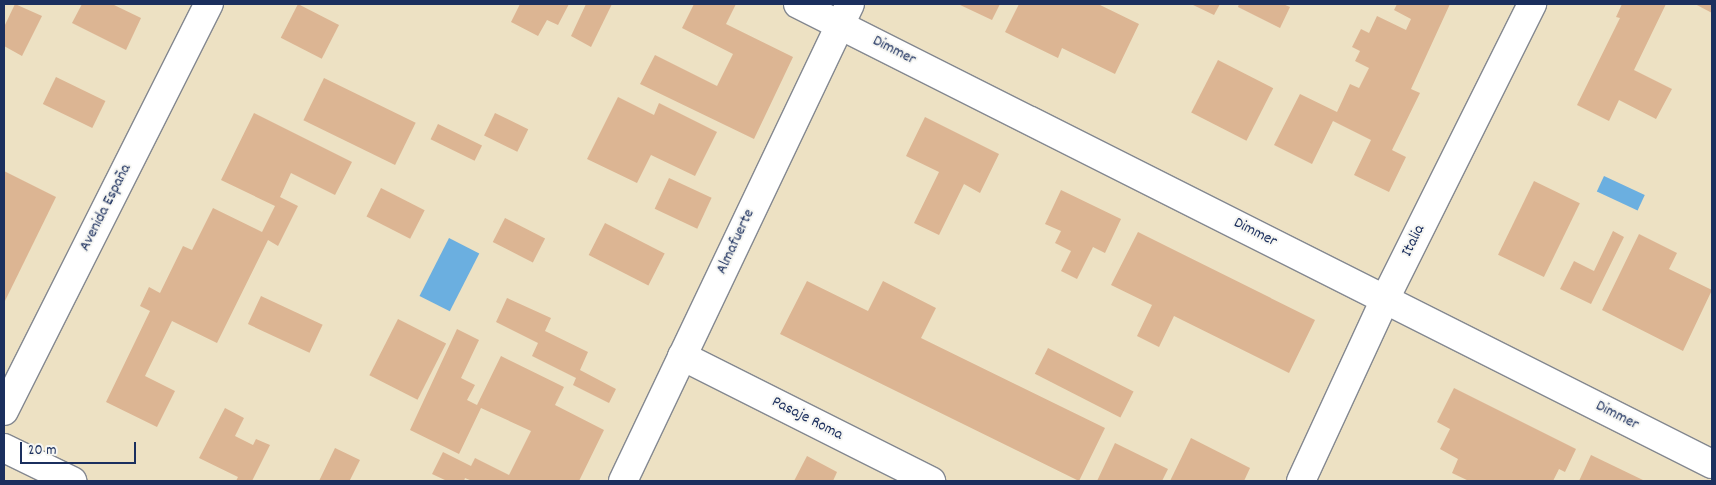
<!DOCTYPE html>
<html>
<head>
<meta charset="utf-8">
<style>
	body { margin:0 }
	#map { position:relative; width:1716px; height:485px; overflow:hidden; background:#ede1c3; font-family:Dekko,sans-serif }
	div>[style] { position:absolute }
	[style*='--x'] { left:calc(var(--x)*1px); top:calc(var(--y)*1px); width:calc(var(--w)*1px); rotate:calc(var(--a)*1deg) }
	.water>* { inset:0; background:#6bafe0; transform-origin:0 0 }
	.building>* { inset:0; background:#dcb593; transform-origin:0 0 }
	.roads { filter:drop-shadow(1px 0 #848890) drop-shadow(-1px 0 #848890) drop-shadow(0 1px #848890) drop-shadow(0 -1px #848890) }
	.street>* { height:28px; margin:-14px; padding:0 14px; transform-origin:14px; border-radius:14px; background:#fff }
	.secondary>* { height:28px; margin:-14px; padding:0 14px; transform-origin:14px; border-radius:14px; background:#fff }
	span { translate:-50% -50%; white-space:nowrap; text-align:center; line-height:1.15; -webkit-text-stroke:4px #f6f6f2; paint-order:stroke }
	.street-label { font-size:16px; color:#1b2f5e }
	.frame { position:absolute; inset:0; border:5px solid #1b2f5e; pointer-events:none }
	.scale { position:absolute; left:20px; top:442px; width:116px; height:22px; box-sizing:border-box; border:2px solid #1b2f5e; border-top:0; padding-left:6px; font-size:15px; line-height:18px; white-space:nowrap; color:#1b2f5e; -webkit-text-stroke:4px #f6f6f2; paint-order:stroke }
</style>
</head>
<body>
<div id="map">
	<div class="water">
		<div style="left:1604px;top:176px;width:45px;height:17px;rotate:25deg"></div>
		<div style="left:449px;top:238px;width:34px;height:65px;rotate:27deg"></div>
	</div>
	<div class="building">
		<div style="clip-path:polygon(15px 4px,42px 16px,22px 56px,4px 46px,4px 27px)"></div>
		<div style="clip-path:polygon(82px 4px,112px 4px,141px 18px,126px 50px,72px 23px)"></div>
		<div style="left:298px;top:4px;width:46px;height:38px;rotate:27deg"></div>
		<div style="clip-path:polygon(520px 4px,569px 4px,558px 25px,547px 20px,538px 36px,511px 22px)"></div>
		<div style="clip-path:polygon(586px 4px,612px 4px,591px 47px,571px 36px)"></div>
		<div style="clip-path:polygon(694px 4px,736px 4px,726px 24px,793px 57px,754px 139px,640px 84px,655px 55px,717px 86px,733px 54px,682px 28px)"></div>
		<div style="clip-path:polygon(958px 4px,1000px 4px,992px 20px)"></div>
		<div style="clip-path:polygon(1019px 4px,1098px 4px,1139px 24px,1115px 74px,1062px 48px,1058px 58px,1005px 32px)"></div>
		<div style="clip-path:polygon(1191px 4px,1220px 4px,1214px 15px)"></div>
		<div style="clip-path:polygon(1239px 4px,1283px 4px,1290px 7px,1280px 28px,1238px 7px)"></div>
		<div style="clip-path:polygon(1397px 4px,1450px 4px,1411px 89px,1420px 93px,1392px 150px,1406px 157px,1389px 192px,1354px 175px,1371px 140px,1333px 121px,1312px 164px,1274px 145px,1300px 94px,1337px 112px,1350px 84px,1359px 88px,1369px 68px,1355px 61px,1360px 51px,1352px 47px,1361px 29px,1369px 33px,1377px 16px,1406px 30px,1411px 19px,1394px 10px)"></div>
		<div style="clip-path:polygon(1622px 4px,1666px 4px,1634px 70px,1672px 89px,1656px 119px,1619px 100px,1609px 121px,1577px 105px,1620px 18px,1616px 17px)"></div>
		<div style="clip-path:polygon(1695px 4px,1712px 4px,1712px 13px)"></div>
		<div style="left:1218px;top:60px;width:62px;height:59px;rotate:27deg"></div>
		<div style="left:56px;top:77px;width:55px;height:30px;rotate:26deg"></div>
		<div style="left:324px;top:78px;width:102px;height:47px;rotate:26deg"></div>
		<div style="clip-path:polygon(618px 97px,654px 115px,659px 103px,717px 132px,695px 176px,651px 155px,637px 183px,587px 159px)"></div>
		<div style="clip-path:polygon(254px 113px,352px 162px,335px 195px,291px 173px,280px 197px,298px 206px,278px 246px,268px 240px,217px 343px,172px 321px,145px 376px,175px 391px,157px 427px,106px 402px,150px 311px,140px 306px,149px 287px,160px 293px,183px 246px,192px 250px,213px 208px,262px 232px,275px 206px,221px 180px)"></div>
		<div style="left:495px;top:113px;width:37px;height:25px;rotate:26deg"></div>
		<div style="clip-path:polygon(925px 117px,999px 154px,980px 193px,964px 184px,939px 235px,914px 223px,939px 172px,906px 156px)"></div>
		<div style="left:438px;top:124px;width:49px;height:17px;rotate:26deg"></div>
		<div style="clip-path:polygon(4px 171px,56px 197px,4px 303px)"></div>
		<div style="left:669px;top:178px;width:47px;height:34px;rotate:25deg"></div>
		<div style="left:1534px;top:181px;width:51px;height:82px;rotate:26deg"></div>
		<div style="left:381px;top:188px;width:49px;height:32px;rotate:27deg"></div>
		<div style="clip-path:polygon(1061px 190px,1121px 219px,1105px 253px,1093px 247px,1077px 279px,1061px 271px,1071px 251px,1055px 243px,1061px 231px,1045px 224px)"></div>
		<div style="left:505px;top:218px;width:45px;height:27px;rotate:27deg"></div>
		<div style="left:605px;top:223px;width:67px;height:36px;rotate:27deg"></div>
		<div style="clip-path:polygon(1613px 231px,1624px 237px,1591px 304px,1560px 289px,1574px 261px,1594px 271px)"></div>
		<div style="clip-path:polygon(1138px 232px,1315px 320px,1289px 373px,1174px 316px,1159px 347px,1137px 336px,1152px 305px,1111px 285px)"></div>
		<div style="clip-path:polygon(1639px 234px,1677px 253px,1669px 269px,1712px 290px,1683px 351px,1602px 310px)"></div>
		<div style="clip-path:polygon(807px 281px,868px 311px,883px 281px,936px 308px,921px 338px,1105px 428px,1079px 481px,780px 334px)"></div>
		<div style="left:261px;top:296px;width:68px;height:31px;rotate:25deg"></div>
		<div style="clip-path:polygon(507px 298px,551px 318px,545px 331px,588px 352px,580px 370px,616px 389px,609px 403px,573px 385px,576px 378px,532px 356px,538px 343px,496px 322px)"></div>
		<div style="left:398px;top:319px;width:54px;height:63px;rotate:27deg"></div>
		<div style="clip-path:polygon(457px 329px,479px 340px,461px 378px,475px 385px,467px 400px,477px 405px,501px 356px,564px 387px,555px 405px,604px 430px,579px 481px,472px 481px,465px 478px,464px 481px,447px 481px,432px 474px,443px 452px,471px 466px,475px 458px,509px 475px,531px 431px,481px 408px,459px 454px,410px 430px)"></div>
		<div style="left:1048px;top:348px;width:96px;height:29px;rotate:27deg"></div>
		<div style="clip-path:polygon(1454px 388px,1576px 449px,1565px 472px,1559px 469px,1553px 481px,1469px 481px,1452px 473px,1458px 459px,1440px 449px,1450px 429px,1437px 422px)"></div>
		<div style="clip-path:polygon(225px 408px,244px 418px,235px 436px,253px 445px,256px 439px,270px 445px,252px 481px,236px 481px,238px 477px,199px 458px)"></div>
		<div style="clip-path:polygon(1191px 438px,1250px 468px,1244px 481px,1170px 481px)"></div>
		<div style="clip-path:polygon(1115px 443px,1168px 469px,1162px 481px,1097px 481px)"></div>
		<div style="clip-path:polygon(335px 448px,360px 460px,350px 480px,353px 481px,319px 481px)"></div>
		<div style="clip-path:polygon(1591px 455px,1645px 481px,1579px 481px)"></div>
		<div style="clip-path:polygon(807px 456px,837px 472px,833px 481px,794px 481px)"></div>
	</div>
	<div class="roads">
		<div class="street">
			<div style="--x:798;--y:4;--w:1023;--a:26.72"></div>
			<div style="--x:682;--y:356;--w:279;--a:26.7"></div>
			<div style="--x:4;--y:448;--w:76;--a:25.9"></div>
			<div style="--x:623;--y:481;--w:528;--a:-64.55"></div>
			<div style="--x:1301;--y:481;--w:200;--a:-65.2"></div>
			<div style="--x:1385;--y:299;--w:330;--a:-63.5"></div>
		</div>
		<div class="secondary">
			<div style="--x:4;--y:411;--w:456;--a:-63.3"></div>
		</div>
	</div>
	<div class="street-label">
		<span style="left:894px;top:51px;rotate:27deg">Dimmer</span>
		<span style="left:106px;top:208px;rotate:-63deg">Avenida España</span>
		<span style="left:1255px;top:233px;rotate:27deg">Dimmer</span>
		<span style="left:1414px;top:241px;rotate:-64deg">Italia</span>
		<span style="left:736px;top:242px;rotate:-65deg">Almafuerte</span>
		<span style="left:1617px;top:416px;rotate:27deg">Dimmer</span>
		<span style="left:807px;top:419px;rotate:27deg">Pasaje Roma</span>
	</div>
	<div class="frame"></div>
	<div class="scale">20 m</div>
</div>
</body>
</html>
